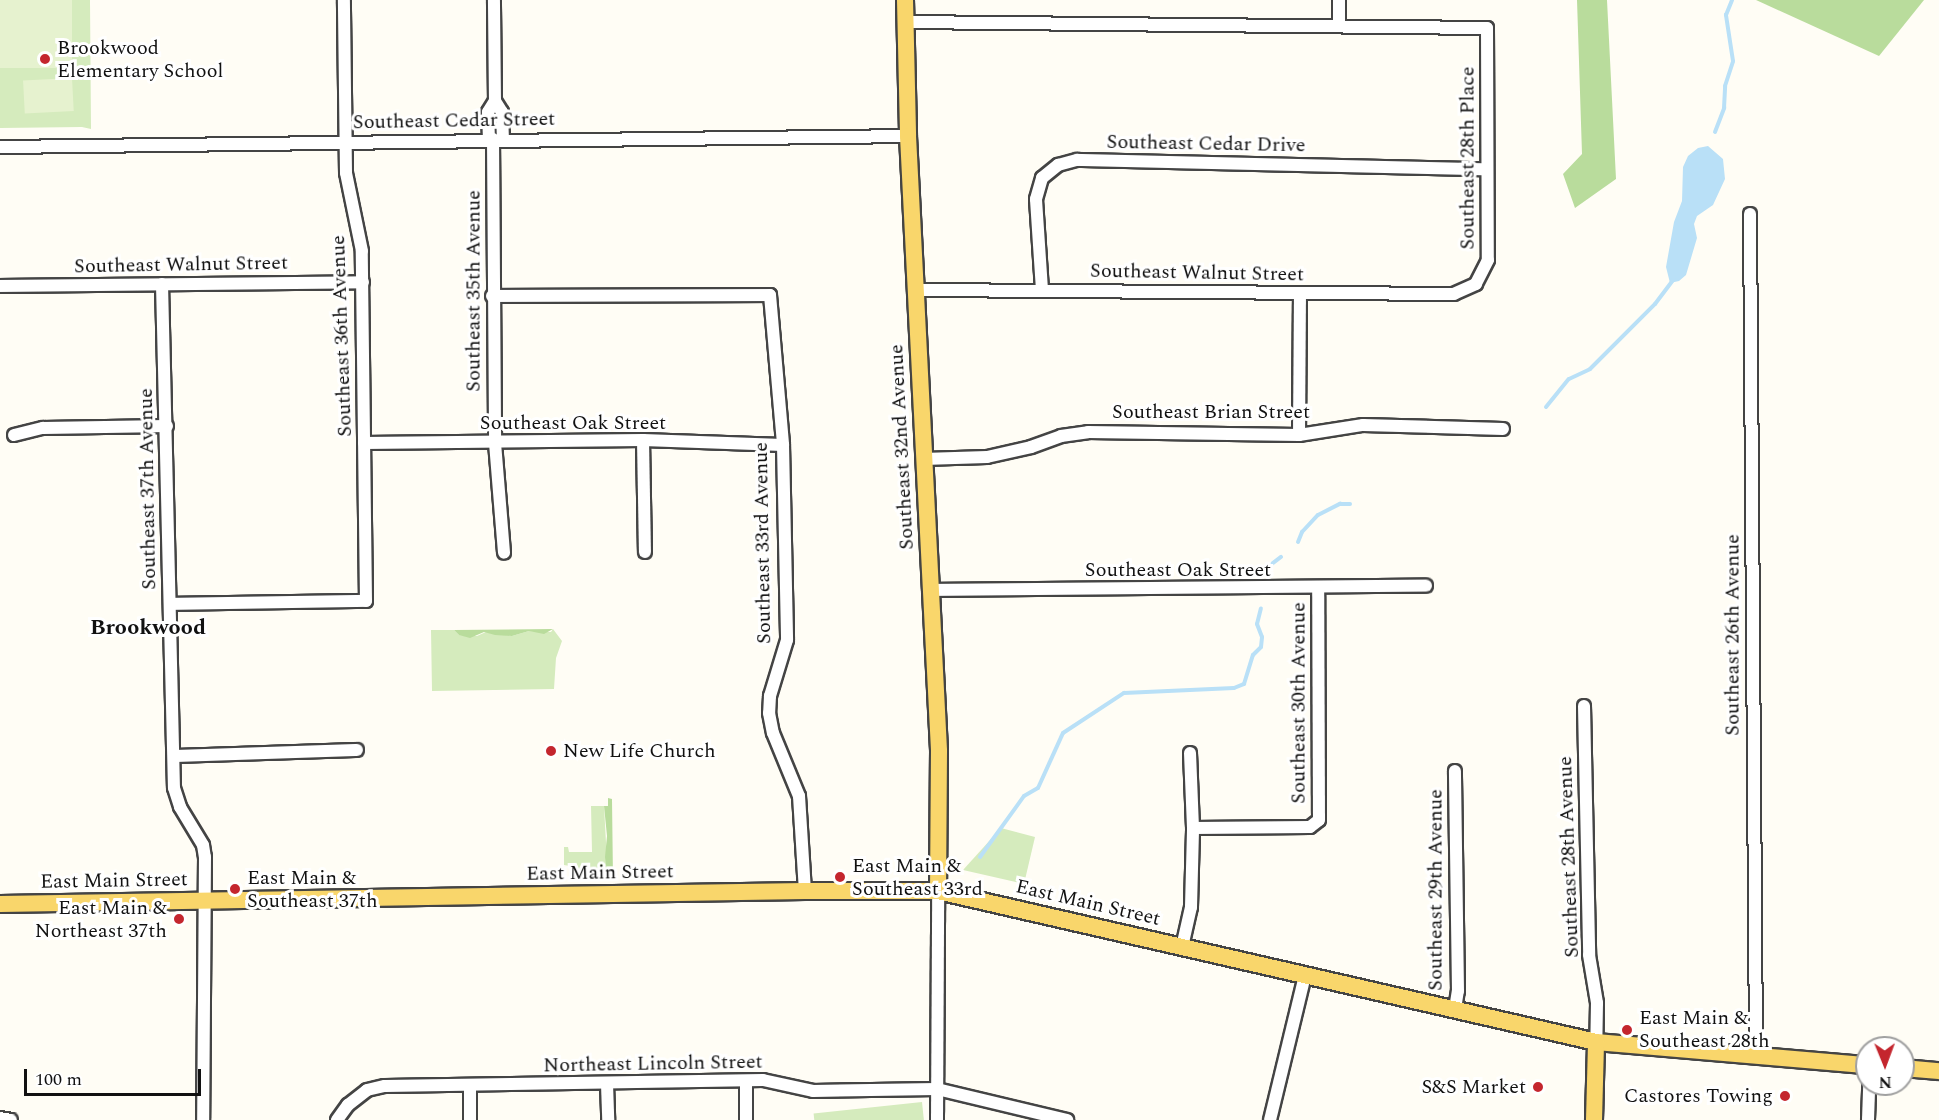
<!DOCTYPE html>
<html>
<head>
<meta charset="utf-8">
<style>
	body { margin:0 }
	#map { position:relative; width:1939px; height:1120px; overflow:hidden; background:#fffdf5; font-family:Spectral,serif }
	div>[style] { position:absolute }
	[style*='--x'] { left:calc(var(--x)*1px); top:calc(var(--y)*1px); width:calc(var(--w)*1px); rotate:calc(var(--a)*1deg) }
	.green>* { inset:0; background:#d5ebbd; transform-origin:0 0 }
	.forest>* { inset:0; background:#b9dc9c }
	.pitch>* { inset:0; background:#e6f2cf; transform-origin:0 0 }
	.water>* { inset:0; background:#b9e0f7 }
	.stream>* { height:4px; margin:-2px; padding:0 2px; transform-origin:2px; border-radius:2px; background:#b9e0f7 }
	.roads { filter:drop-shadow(2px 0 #444) drop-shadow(-2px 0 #444) drop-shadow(0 2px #444) drop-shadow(0 -2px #444) }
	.minor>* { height:12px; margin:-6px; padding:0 6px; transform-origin:6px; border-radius:6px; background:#fff }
	.major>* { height:16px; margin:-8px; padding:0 8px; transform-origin:8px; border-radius:8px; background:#f9d66b }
	.dots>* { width:16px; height:16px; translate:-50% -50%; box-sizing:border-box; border:3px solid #fff; border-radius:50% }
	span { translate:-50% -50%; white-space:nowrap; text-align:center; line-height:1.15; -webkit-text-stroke:6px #fff; paint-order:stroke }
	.poi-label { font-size:20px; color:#111 }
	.left { translate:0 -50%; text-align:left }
	.right { translate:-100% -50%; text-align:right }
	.street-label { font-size:20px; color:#111 }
	.quarter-label { font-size:22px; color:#111; font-weight:700 }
	.north { position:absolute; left:1855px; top:1036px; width:60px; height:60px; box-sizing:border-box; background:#fff; border:2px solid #a0a0a0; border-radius:50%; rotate:179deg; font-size:16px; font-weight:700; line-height:24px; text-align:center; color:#111 }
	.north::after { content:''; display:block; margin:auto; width:21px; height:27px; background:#c4262e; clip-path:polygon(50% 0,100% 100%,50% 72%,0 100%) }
	.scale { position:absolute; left:24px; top:1069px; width:177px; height:27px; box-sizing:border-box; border:3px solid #111; border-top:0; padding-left:8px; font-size:18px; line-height:21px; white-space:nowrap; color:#111; -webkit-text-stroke:4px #fff; paint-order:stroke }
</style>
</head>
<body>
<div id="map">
	<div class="green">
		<div style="clip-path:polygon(0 0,90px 0,91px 129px,82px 127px,0 128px)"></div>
		<div style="clip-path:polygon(553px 629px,562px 641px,556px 658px,554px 689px,432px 691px,431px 630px,454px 630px,459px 635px,477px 636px,486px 632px,512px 636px,529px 631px,551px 632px)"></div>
		<div style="clip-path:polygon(591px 806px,604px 806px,608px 879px,575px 879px,570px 866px,564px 865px,564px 847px,568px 847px,569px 852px,592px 852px)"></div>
		<div style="clip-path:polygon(1001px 828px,1035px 837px,1024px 884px,963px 870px)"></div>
		<div style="left:922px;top:1102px;width:18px;height:109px;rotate:84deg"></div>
	</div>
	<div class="forest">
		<div style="clip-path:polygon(1577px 0,1607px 0,1616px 179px,1575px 208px,1563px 174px,1582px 154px)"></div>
		<div style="clip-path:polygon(1756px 0,1924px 0,1879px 56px)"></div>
		<div style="clip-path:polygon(553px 629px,544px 634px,529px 631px,512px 636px,495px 635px,484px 632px,470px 638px,459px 635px,454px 630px)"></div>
		<div style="clip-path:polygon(608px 798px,612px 799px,613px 879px,608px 879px,605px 857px,607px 836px,604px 806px,608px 806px)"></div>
	</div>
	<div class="pitch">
		<div style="left:0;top:0;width:72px;height:68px"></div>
		<div style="left:72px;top:78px;width:33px;height:49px;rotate:87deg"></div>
	</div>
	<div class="water">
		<div style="clip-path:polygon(1708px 146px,1723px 159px,1725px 179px,1713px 205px,1697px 216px,1694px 224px,1697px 238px,1686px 275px,1679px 281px,1670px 283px,1666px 267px,1674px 222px,1682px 201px,1683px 167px,1688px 156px,1698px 148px)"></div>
	</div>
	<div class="stream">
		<div style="--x:1715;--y:132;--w:26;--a:-69"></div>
		<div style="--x:1724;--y:108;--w:22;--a:-87"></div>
		<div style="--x:1725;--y:86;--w:26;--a:-72"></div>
		<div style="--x:1733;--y:61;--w:47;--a:-98.7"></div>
		<div style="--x:1726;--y:15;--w:16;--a:-68"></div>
		<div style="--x:1546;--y:407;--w:36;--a:-51"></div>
		<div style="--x:1569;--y:379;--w:23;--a:-25"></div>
		<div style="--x:1590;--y:369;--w:92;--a:-45"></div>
		<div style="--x:1655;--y:304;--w:31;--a:-53"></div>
		<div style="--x:1298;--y:542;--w:11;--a:-68"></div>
		<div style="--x:1302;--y:532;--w:23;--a:-47"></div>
		<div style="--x:1318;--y:515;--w:25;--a:-27"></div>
		<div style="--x:1340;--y:504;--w:10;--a:0"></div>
		<div style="--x:1265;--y:569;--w:20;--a:-37"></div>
		<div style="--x:980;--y:857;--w:75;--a:-54.2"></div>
		<div style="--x:1024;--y:796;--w:16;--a:-30"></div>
		<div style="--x:1038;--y:788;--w:60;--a:-65.6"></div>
		<div style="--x:1063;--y:733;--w:73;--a:-33.3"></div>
		<div style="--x:1124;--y:693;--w:110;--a:-2.6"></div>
		<div style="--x:1234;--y:688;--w:11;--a:-22"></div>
		<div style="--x:1244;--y:684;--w:30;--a:-73"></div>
		<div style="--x:1253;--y:655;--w:11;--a:-45"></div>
		<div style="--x:1261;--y:647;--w:10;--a:-84"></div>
		<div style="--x:1262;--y:637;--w:14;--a:-111"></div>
		<div style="--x:1257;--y:624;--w:16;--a:-76"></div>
	</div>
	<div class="roads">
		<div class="minor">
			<div style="--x:1339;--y:0;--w:26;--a:90"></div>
			<div style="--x:905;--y:22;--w:582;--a:0.59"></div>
			<div style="--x:1487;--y:28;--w:232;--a:89.8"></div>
			<div style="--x:1488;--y:260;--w:27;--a:117"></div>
			<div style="--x:1476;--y:284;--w:24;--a:156"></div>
			<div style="--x:1454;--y:294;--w:538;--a:-179.57"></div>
			<div style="--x:495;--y:101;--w:13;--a:58"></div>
			<div style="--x:502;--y:112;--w:28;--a:88"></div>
			<div style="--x:493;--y:139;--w:304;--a:89.6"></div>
			<div style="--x:495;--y:443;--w:110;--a:85.3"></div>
			<div style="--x:489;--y:140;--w:28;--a:-92"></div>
			<div style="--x:488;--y:112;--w:13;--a:-58"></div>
			<div style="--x:495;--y:101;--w:101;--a:-90.6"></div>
			<div style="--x:0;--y:147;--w:908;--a:-0.69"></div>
			<div style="--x:1750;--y:214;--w:842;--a:89.59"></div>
			<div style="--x:162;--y:284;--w:504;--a:88.64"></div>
			<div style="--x:174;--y:788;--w:20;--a:72"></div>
			<div style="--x:180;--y:807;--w:44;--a:58.8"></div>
			<div style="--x:203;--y:845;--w:12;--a:81"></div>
			<div style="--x:205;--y:857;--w:263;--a:90.4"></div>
			<div style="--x:0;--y:286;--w:363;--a:-0.6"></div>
			<div style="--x:1042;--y:290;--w:91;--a:-93.8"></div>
			<div style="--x:1036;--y:199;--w:22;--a:-74"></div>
			<div style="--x:1042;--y:178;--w:21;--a:-39"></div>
			<div style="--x:1058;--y:165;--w:20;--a:-15"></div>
			<div style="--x:1077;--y:160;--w:410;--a:1.3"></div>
			<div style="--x:492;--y:296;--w:278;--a:-0.2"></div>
			<div style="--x:770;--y:295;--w:151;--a:85"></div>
			<div style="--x:783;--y:445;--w:195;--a:88.8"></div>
			<div style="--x:787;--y:640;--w:59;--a:106.9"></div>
			<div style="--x:770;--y:696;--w:17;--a:93"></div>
			<div style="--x:769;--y:713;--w:20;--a:79"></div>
			<div style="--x:773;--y:733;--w:68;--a:67.6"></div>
			<div style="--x:799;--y:796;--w:95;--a:86.4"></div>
			<div style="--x:14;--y:435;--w:30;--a:-14"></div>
			<div style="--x:43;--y:428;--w:124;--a:-0.9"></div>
			<div style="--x:1299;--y:435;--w:141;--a:-89.6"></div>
			<div style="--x:643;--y:440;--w:112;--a:89"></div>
			<div style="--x:364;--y:443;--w:279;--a:-0.6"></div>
			<div style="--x:643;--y:440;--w:140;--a:2"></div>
			<div style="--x:923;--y:459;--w:64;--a:-1.8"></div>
			<div style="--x:987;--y:457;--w:45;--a:-12.8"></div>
			<div style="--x:1031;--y:447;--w:32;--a:-20"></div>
			<div style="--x:1061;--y:436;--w:27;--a:-8"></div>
			<div style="--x:1088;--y:432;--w:211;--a:0.8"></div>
			<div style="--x:1299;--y:435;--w:65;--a:-8.9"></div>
			<div style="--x:1363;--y:425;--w:140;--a:1.6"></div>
			<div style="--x:930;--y:590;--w:496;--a:-0.5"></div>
			<div style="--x:170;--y:604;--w:196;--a:-0.9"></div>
			<div style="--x:366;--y:601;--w:350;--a:-90.7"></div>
			<div style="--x:362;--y:251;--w:80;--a:-101.6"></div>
			<div style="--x:346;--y:173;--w:173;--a:-90.7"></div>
			<div style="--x:1584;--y:706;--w:249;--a:88.8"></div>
			<div style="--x:1589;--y:955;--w:49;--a:80.5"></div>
			<div style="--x:1597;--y:1003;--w:39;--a:91"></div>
			<div style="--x:1190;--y:753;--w:75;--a:87.7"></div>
			<div style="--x:174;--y:756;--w:183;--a:-1.9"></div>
			<div style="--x:1182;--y:947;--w:41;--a:-77.3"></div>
			<div style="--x:1191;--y:907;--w:79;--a:-88.5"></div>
			<div style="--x:1193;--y:828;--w:117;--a:-0.5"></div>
			<div style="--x:1310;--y:827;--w:11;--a:-38"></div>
			<div style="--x:1319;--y:820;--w:231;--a:-90.2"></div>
			<div style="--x:1455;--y:1009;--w:18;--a:-81"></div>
			<div style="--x:1458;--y:991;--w:220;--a:-90.8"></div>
			<div style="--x:746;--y:1081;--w:39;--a:90"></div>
			<div style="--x:607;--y:1084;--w:36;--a:88"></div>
			<div style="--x:470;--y:1085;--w:35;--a:90"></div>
			<div style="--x:0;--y:1118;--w:11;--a:10"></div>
			<div style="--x:337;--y:1120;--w:19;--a:-54"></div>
			<div style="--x:348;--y:1105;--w:24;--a:-38"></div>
			<div style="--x:367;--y:1090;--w:18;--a:-13"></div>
			<div style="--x:385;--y:1086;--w:378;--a:-0.9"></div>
			<div style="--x:763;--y:1080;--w:51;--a:12.4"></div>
			<div style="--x:813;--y:1091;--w:124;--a:-0.9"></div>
			<div style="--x:937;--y:1089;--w:134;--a:13.4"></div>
			<div style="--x:937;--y:1120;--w:229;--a:-89.7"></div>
			<div style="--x:1270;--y:1120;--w:149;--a:-76.4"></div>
			<div style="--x:1868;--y:1120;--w:36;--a:-88"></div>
		</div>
		<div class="major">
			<div style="--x:905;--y:0;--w:136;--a:88.7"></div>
			<div style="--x:908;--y:136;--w:616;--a:87.11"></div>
			<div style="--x:939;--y:751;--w:140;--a:90.4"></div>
			<div style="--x:0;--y:904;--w:805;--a:-0.93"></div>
			<div style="--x:805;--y:891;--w:133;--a:0"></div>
			<div style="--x:938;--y:891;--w:675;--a:12.92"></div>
			<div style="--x:1596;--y:1042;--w:272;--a:4.9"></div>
			<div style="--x:1903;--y:1068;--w:36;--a:5"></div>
			<div style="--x:1594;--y:1120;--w:78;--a:-88.5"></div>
		</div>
	</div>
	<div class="dots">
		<div style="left:45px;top:59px;background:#c4262e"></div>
		<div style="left:551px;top:751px;background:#c4262e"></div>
		<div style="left:840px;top:877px;background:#c4262e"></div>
		<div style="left:235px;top:889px;background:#c4262e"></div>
		<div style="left:179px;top:919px;background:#c4262e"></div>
		<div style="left:1627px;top:1030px;background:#c4262e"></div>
		<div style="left:1538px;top:1087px;background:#c4262e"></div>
		<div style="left:1785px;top:1096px;background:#c4262e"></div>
	</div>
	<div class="poi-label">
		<span class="left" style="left:57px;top:60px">Brookwood<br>Elementary School</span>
		<span class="left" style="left:563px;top:751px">New Life Church</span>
		<span class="left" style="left:852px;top:878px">East Main &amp;<br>Southeast 33rd</span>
		<span class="left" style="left:247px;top:890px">East Main &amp;<br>Southeast 37th</span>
		<span class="right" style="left:167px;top:920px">East Main &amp;<br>Northeast 37th</span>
		<span class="left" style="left:1639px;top:1030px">East Main &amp;<br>Southeast 28th</span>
		<span class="right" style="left:1526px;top:1087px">S&amp;S Market</span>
		<span class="right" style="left:1773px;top:1096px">Castores Towing</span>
	</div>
	<div class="street-label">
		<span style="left:454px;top:121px;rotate:-1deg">Southeast Cedar Street</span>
		<span style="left:1206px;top:144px;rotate:1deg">Southeast Cedar Drive</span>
		<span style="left:1468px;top:158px;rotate:-90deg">Southeast 28th Place</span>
		<span style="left:181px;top:265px;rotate:-1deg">Southeast Walnut Street</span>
		<span style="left:1197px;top:273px;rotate:1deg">Southeast Walnut Street</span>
		<span style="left:474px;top:291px;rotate:-90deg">Southeast 35th Avenue</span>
		<span style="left:342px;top:336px;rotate:-92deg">Southeast 36th Avenue</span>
		<span style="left:1211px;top:412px">Southeast Brian Street</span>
		<span style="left:573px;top:423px">Southeast Oak Street</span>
		<span style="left:902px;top:447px;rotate:-93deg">Southeast 32nd Avenue</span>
		<span style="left:148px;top:489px;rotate:-91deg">Southeast 37th Avenue</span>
		<span style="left:763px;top:543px;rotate:-91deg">Southeast 33rd Avenue</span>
		<span style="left:1178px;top:570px">Southeast Oak Street</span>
		<span style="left:1733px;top:635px;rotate:-90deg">Southeast 26th Avenue</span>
		<span style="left:1299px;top:703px;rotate:-90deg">Southeast 30th Avenue</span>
		<span style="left:1569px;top:857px;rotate:-92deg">Southeast 28th Avenue</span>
		<span style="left:600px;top:873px;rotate:-1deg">East Main Street</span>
		<span style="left:114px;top:881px;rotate:-1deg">East Main Street</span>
		<span style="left:1436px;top:890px;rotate:-90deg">Southeast 29th Avenue</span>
		<span style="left:1088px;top:903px;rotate:13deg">East Main Street</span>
		<span style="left:653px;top:1064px;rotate:-1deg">Northeast Lincoln Street</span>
	</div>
	<div class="quarter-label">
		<span style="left:148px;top:628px">Brookwood</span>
	</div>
	<div class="north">N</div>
	<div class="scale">100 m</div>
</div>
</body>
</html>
